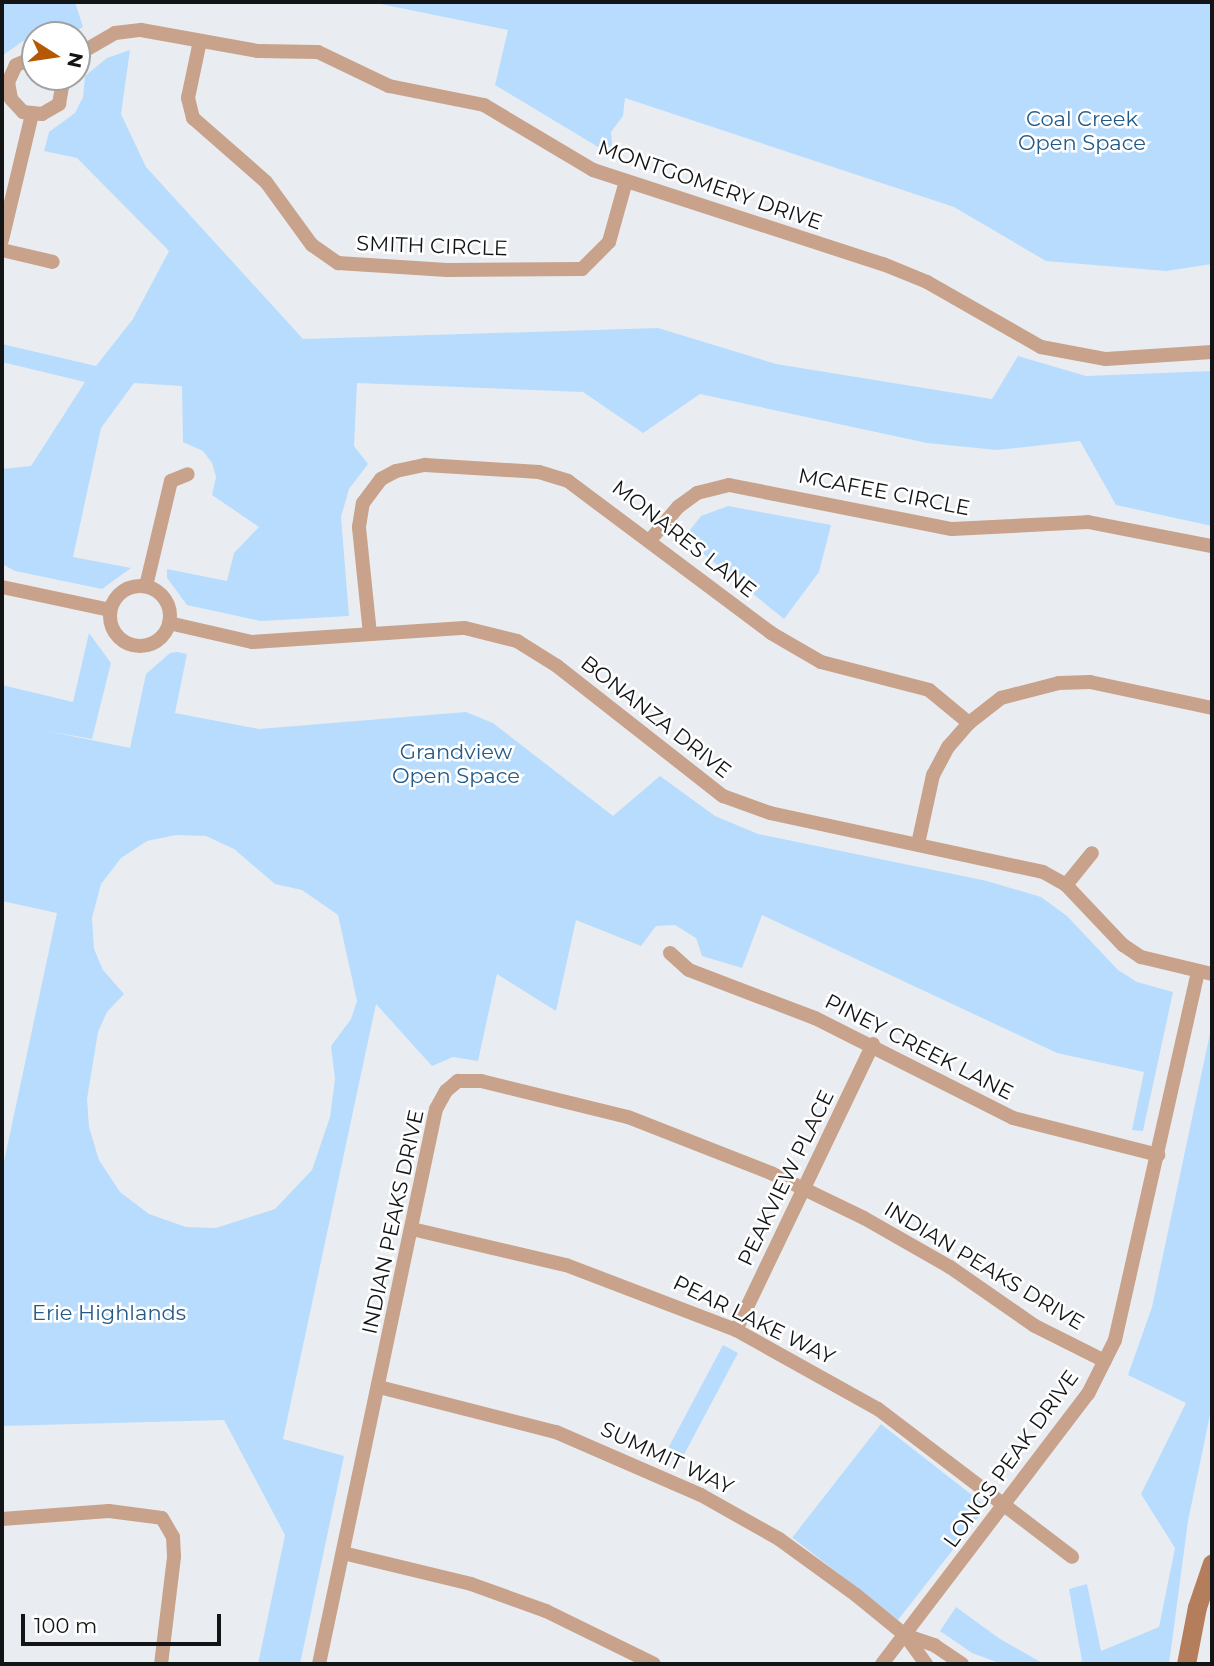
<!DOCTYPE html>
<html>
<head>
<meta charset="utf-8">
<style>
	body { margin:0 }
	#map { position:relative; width:1214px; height:1666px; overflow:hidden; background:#e9edf1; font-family:Montserrat,sans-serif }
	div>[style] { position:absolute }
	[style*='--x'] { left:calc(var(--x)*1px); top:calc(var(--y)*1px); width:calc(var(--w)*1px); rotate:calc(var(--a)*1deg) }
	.green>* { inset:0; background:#b8dcfe; transform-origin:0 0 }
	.minor>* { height:14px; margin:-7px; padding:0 7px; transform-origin:7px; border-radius:7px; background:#c8a28b }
	.minor>.ring { margin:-7px; padding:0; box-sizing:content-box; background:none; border:14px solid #c8a28b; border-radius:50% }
	.secondary>* { height:19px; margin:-9.5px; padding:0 9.5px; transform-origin:9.5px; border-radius:9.5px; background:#b47d5b }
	span { translate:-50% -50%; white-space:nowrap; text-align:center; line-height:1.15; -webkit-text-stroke:5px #fff; paint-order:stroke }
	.park-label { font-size:21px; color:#245a87 }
	.street-label { font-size:21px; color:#131415 }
	.frame { position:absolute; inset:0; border:4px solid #131415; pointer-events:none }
	.north { position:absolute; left:21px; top:21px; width:70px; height:70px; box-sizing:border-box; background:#fff; border:2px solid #a1a1a1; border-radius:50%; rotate:102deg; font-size:19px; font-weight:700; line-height:28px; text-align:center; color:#131415 }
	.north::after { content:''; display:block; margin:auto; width:24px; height:32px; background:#b55803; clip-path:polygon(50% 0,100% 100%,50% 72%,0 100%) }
	.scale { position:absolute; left:21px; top:1614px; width:200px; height:32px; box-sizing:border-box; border:4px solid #131415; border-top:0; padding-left:9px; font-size:21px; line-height:24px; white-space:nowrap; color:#131415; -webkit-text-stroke:5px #fff; paint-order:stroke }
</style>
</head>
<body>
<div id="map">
	<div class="green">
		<div style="clip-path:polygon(2px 2px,75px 2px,83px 27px,70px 35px,35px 35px,35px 42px,23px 41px,2px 56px)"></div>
		<div style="clip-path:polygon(371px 2px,1212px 2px,1212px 264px,1166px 271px,1046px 261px,954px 207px,625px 98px,623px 116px,611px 132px,613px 156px,495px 85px,508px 30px)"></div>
		<div style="clip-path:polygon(130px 50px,121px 114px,146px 167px,303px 339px,658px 328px,776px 364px,992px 399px,1018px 356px,1086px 376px,1212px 371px,1212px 526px,1116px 505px,1080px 441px,997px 450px,927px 443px,700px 394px,643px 433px,583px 392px,357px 383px,354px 446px,368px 464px,349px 489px,341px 517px,349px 616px,261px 621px,187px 605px,167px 578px,167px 569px,227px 581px,234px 553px,259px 527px,212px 495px,216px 477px,212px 463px,203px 451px,183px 442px,182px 386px,134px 383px,101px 428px,73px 557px,131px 568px,102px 589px,15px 571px,2px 564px,2px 469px,31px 466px,85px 382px,2px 362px,2px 344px,96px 366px,133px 319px,169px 251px,77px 158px,44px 151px,49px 132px,75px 113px,83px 97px,85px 76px,107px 58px)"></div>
		<div style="clip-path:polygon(728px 506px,831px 525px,819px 572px,784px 619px,684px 538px,701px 516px)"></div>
		<div style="clip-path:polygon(evenodd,89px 633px,111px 663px,92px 739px,47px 731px,130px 748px,146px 674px,170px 653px,178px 652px,187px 654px,175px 713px,259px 729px,466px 712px,493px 723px,613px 816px,660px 776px,715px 816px,758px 834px,987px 881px,1041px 897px,1067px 916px,1118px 970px,1137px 982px,1173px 992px,1143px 1131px,1132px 1130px,1144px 1072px,1057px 1053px,762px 915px,742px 968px,702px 956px,696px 938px,675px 925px,656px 926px,641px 946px,576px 920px,556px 1011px,497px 974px,478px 1061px,453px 1057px,432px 1066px,376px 1004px,283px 1439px,344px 1456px,300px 1664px,258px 1664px,285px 1535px,224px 1420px,2px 1426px,2px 1171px,57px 913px,2px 901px,2px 685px,73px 702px,89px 633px,176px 835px,206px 836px,234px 849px,275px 884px,302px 890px,338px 915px,357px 1001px,351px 1019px,331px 1046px,335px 1079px,330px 1117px,312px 1170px,275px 1209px,216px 1228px,186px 1227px,149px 1214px,120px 1192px,99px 1160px,89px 1127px,87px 1099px,98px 1032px,107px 1012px,124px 994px,103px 970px,94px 949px,92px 918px,101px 884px,121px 858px,147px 841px,176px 835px)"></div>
		<div style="clip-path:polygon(1212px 1024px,1212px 1405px,1188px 1521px,1169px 1664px,1075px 1664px,1082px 1661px,1069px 1589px,1087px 1584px,1101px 1651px,1159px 1627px,1175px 1548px,1141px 1494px,1186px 1403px,1128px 1375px,1152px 1307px)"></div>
		<div style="left:723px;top:1345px;width:17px;height:123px;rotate:28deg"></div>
		<div style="left:881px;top:1424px;width:134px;height:144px;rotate:38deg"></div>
		<div style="clip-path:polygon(956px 1607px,1000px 1639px,1044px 1664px,1002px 1664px,972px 1653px,940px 1631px)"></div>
	</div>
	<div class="minor">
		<div style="--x:200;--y:41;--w:58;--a:101.9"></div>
		<div style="--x:188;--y:98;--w:21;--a:76"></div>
		<div style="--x:193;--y:118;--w:97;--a:41.2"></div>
		<div style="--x:266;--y:182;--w:78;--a:53.9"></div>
		<div style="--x:312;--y:245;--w:32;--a:35"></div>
		<div style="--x:338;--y:263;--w:109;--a:3.7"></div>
		<div style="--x:447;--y:270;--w:135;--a:-0.4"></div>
		<div style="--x:582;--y:269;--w:38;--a:-45"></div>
		<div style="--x:609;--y:242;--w:63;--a:-74.4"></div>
		<div style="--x:77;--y:55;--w:44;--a:-30.1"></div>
		<div style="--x:115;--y:33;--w:26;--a:-7"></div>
		<div style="--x:141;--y:30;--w:119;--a:10.2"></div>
		<div style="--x:258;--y:51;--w:60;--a:1"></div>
		<div style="--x:318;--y:52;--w:79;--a:25.6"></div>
		<div style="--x:389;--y:86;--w:97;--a:11.3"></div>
		<div style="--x:484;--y:105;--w:127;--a:30.8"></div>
		<div style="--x:593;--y:170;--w:305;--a:18"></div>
		<div style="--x:883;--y:264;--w:48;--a:22.2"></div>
		<div style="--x:927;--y:282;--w:131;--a:29.7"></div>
		<div style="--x:1041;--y:347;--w:66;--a:10.5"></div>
		<div style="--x:1106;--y:359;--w:106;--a:-3.8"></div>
		<div style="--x:35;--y:57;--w:21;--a:157"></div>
		<div style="--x:16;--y:65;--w:19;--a:115"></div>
		<div style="--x:8;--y:82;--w:17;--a:80"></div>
		<div style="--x:11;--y:99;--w:18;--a:47"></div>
		<div style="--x:23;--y:112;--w:19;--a:6"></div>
		<div style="--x:42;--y:114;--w:20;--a:-30"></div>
		<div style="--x:59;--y:104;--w:27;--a:-80"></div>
		<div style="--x:2;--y:240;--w:130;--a:-76.6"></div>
		<div style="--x:2;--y:250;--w:52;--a:13.2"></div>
		<div style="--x:651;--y:539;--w:42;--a:-49.8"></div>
		<div style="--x:678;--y:507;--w:24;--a:-36"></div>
		<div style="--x:697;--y:493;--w:33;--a:-14"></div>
		<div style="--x:729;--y:485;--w:227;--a:11.2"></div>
		<div style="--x:952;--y:529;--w:136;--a:-2.9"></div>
		<div style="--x:1088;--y:522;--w:126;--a:11"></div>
		<div class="ring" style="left:110px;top:586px;width:46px;height:46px"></div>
		<div style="--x:146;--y:586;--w:108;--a:-76.6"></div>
		<div style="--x:171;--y:481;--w:18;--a:-22"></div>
		<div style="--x:2;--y:587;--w:110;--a:12"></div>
		<div style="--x:169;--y:623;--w:85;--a:12.9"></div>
		<div style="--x:252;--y:642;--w:213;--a:-3.8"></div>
		<div style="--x:465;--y:628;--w:54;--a:14"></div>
		<div style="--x:517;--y:641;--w:47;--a:32"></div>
		<div style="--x:557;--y:666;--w:211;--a:38.1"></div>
		<div style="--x:723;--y:796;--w:50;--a:19.9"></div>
		<div style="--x:770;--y:813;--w:279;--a:12.2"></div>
		<div style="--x:1043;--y:872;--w:26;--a:29"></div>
		<div style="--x:1066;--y:885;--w:83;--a:46.5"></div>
		<div style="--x:1123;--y:945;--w:22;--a:34"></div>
		<div style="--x:1141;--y:957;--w:73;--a:13.5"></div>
		<div style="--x:370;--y:634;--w:108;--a:-95.9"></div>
		<div style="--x:359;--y:527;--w:24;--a:-81"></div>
		<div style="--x:363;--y:503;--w:30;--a:-53"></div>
		<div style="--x:381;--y:479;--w:17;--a:-28"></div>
		<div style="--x:396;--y:471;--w:30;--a:-12"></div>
		<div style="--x:425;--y:465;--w:114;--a:3.5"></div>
		<div style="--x:539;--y:472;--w:30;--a:17"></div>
		<div style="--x:568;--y:481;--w:254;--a:36.8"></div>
		<div style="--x:771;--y:633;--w:58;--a:30.1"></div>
		<div style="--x:821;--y:662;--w:112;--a:14.5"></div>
		<div style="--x:929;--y:690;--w:52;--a:39.5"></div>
		<div style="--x:969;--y:723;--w:32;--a:131"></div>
		<div style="--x:948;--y:747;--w:32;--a:118"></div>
		<div style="--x:933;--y:775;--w:71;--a:102.3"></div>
		<div style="--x:969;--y:723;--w:41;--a:-38"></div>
		<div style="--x:1001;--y:698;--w:60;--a:-14.5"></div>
		<div style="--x:1059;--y:683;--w:31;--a:-2"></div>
		<div style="--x:1090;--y:682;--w:125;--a:12"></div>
		<div style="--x:1066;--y:885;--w:41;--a:-50.9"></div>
		<div style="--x:670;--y:953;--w:25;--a:42"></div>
		<div style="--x:689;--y:970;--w:135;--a:20.9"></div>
		<div style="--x:815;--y:1018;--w:222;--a:26.8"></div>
		<div style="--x:1013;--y:1118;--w:150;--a:14.3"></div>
		<div style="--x:412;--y:1229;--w:158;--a:13.2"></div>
		<div style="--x:566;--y:1265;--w:182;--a:20.9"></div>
		<div style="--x:736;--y:1330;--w:162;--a:29.1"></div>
		<div style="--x:878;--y:1409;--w:244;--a:37.3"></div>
		<div style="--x:736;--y:1330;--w:317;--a:-64.4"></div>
		<div style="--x:379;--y:1387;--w:183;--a:14.3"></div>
		<div style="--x:556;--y:1432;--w:158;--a:23.5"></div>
		<div style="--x:701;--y:1495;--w:90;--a:29.4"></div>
		<div style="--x:779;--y:1539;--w:95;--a:36"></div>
		<div style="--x:856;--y:1595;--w:63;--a:39.2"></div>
		<div style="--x:905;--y:1635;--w:36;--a:54"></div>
		<div style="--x:2;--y:1519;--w:107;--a:-4.3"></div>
		<div style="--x:109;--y:1511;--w:53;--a:7.5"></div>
		<div style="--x:162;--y:1518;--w:22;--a:60"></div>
		<div style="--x:173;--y:1537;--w:20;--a:87"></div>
		<div style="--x:174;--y:1557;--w:108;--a:96.9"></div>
		<div style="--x:343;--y:1553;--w:132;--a:13.6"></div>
		<div style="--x:471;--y:1584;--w:80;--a:19.8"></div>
		<div style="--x:546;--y:1611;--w:120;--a:26.1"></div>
		<div style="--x:905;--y:1635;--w:31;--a:19"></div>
		<div style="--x:934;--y:1645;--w:34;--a:34"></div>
		<div style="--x:319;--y:1664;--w:567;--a:-78.1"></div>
		<div style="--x:436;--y:1109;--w:21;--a:-61"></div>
		<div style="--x:446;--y:1091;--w:16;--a:-40"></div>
		<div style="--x:458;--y:1081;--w:23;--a:0"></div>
		<div style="--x:481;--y:1081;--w:151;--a:13.8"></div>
		<div style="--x:628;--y:1117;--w:154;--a:21.4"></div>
		<div style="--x:771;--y:1173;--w:103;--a:25.8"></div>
		<div style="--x:864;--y:1218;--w:99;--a:29.7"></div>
		<div style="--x:950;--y:1267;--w:103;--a:34.8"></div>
		<div style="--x:1035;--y:1326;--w:78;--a:26.6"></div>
		<div style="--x:882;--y:1664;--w:340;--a:-52.7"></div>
		<div style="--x:1088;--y:1394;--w:60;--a:-63.4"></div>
		<div style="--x:1115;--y:1340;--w:378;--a:-77.3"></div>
	</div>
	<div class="secondary">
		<div style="--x:1186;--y:1664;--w:58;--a:-79.1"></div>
		<div style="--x:1197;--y:1607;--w:46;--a:-71.2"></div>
	</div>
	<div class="park-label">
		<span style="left:1082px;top:131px">Coal Creek<br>Open Space</span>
		<span style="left:456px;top:764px">Grandview<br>Open Space</span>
		<span style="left:109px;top:1313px">Erie Highlands</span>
	</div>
	<div class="street-label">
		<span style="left:710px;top:185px;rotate:19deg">MONTGOMERY DRIVE</span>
		<span style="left:432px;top:246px;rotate:2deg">SMITH CIRCLE</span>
		<span style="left:884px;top:492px;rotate:11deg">MCAFEE CIRCLE</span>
		<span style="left:684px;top:539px;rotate:38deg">MONARES LANE</span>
		<span style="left:656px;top:717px;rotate:38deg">BONANZA DRIVE</span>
		<span style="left:919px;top:1047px;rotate:27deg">PINEY CREEK LANE</span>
		<span style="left:786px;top:1178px;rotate:-64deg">PEAKVIEW PLACE</span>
		<span style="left:393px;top:1222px;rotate:-78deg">INDIAN PEAKS DRIVE</span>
		<span style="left:984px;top:1266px;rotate:31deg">INDIAN PEAKS DRIVE</span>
		<span style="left:754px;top:1320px;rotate:26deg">PEAR LAKE WAY</span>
		<span style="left:667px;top:1458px;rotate:25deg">SUMMIT WAY</span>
		<span style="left:1011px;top:1459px;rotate:-54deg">LONGS PEAK DRIVE</span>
	</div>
	<div class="frame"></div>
	<div class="north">N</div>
	<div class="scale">100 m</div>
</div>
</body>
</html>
